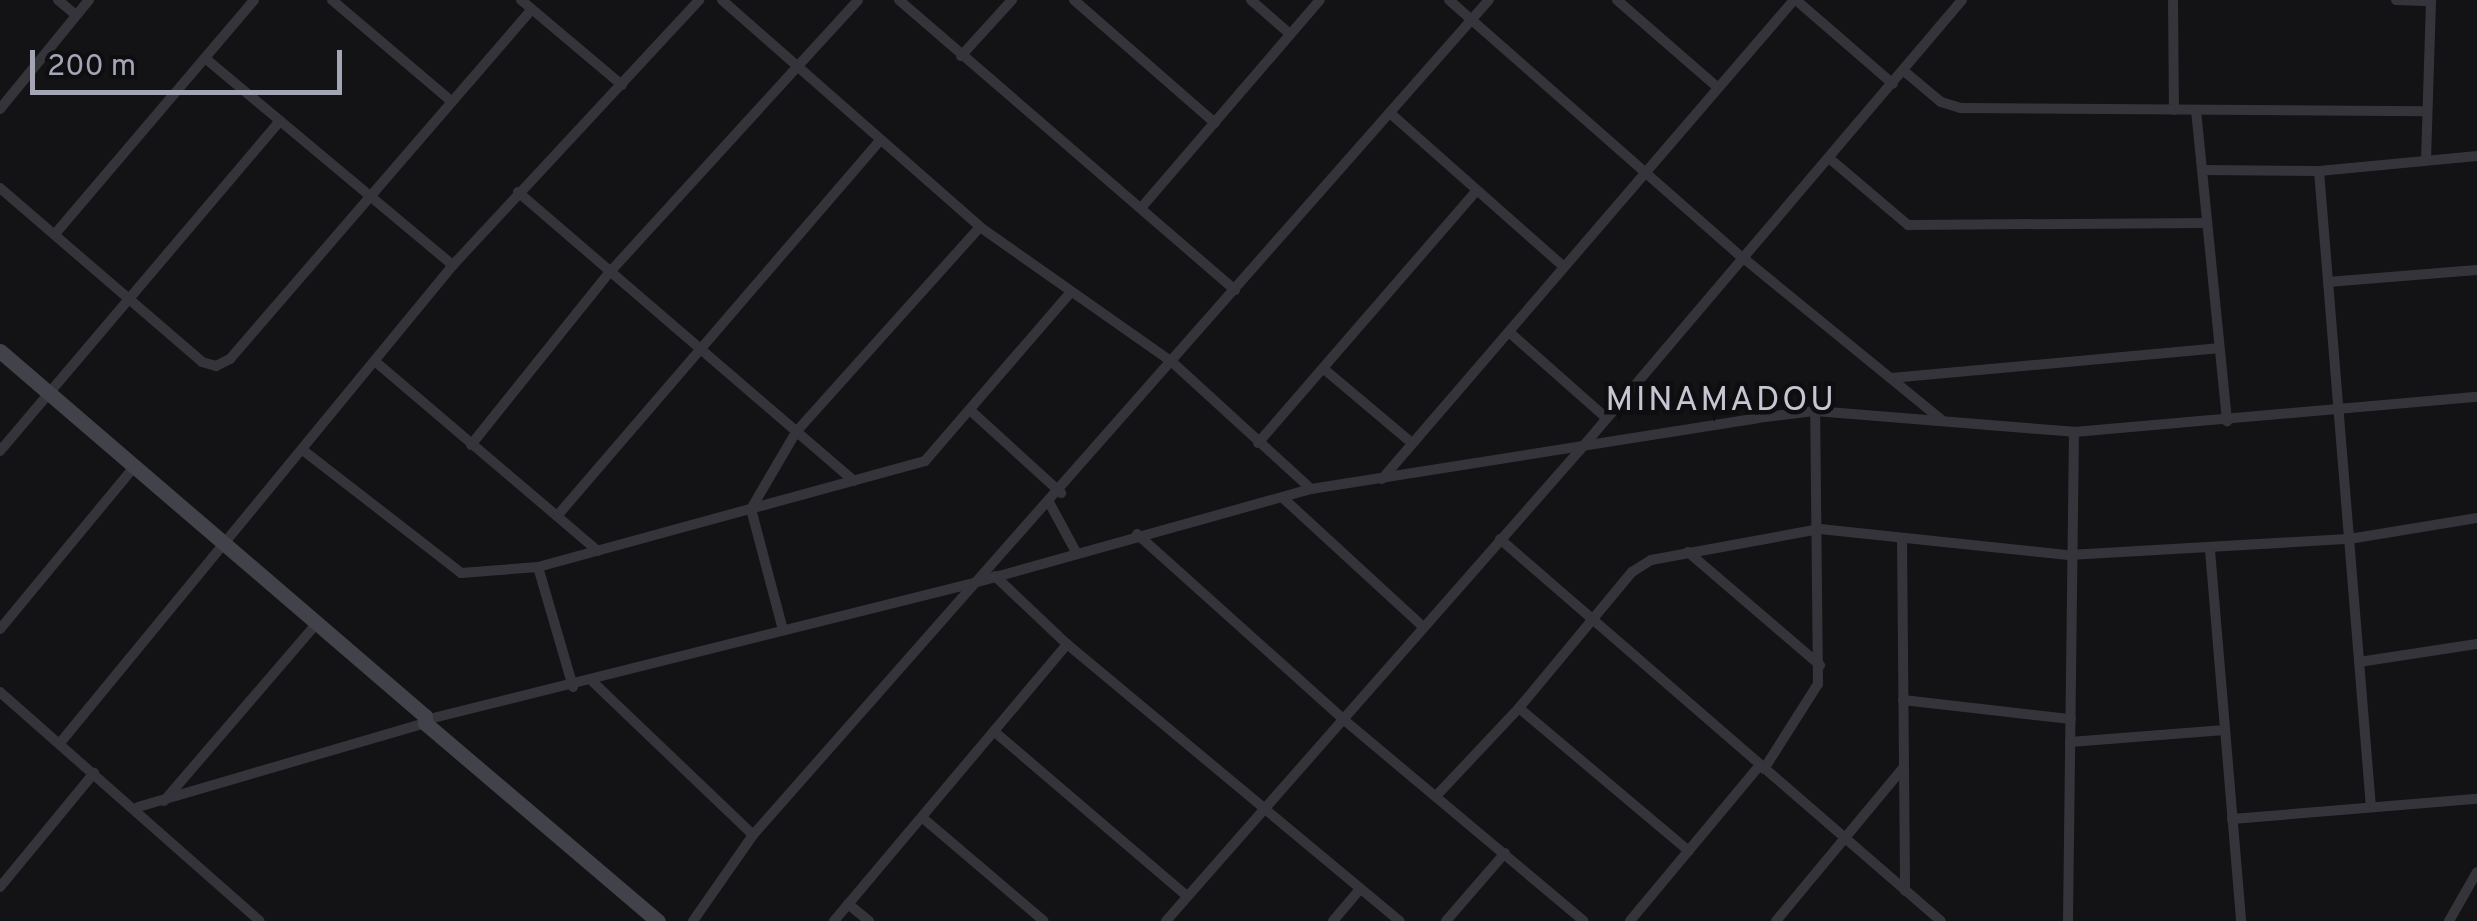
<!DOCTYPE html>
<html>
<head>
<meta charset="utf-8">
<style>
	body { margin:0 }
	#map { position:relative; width:2477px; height:921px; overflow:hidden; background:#131315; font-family:Overpass,sans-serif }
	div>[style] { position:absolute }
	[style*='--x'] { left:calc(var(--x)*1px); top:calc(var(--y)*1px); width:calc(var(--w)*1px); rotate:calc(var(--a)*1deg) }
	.street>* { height:10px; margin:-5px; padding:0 5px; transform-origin:5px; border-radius:5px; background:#34343a }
	.secondary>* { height:15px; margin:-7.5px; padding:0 7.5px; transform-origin:7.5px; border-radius:7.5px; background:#42424a }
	span { translate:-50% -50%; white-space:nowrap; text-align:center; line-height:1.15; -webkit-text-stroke:9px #0e0e10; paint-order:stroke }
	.quarter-label { font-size:35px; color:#c5c6d2; letter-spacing:2.5px }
	.scale { position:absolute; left:30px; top:50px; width:312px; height:45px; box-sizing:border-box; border:5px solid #a4a6b6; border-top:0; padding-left:12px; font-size:30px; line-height:35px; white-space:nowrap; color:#a4a6b6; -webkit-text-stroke:8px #0e0e10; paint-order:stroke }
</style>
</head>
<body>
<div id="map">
	<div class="street">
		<div style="--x:58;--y:0;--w:23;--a:40"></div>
		<div style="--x:332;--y:0;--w:156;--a:40.3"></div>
		<div style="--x:521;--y:0;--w:132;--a:40.1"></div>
		<div style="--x:722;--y:0;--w:344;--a:41.3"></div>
		<div style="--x:980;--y:227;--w:233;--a:35.1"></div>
		<div style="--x:1171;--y:361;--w:190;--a:42.4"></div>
		<div style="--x:899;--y:0;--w:444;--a:40.8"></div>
		<div style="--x:1074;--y:0;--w:187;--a:41.1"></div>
		<div style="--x:1251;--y:0;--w:52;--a:41.1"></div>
		<div style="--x:1449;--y:0;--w:390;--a:41.3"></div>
		<div style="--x:1742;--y:257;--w:258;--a:39.2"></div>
		<div style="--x:1617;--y:0;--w:133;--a:41"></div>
		<div style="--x:1796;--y:0;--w:128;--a:40.9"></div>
		<div style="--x:2173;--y:0;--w:110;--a:89.5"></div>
		<div style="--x:2396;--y:0;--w:35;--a:2"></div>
		<div style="--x:961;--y:56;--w:76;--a:-47.7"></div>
		<div style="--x:205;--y:58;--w:323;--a:39.9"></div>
		<div style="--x:1904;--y:71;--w:48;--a:40"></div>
		<div style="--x:1941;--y:102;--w:21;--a:17"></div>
		<div style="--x:1961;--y:108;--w:466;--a:0.4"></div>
		<div style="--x:0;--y:109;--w:141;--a:-50.8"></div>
		<div style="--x:2196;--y:110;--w:313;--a:84.3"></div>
		<div style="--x:1390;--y:113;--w:231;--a:41.5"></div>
		<div style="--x:1829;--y:158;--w:104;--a:40.3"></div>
		<div style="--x:1908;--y:225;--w:299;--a:-0.4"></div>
		<div style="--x:2426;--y:160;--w:160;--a:-88.2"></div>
		<div style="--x:2202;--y:170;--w:117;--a:0.5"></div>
		<div style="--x:2319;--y:171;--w:159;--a:-5.4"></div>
		<div style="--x:2319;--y:171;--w:638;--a:85.33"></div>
		<div style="--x:0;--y:188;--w:267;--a:40.7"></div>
		<div style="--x:202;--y:362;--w:15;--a:16"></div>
		<div style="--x:216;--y:366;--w:16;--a:-27"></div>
		<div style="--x:230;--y:359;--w:462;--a:-49.2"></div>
		<div style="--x:518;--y:192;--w:443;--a:40.7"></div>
		<div style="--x:1141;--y:208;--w:274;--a:-49.3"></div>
		<div style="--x:55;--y:234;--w:307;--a:-49.6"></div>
		<div style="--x:2328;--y:282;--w:149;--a:-4.6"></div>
		<div style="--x:1509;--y:332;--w:128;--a:41.5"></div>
		<div style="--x:377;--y:363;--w:290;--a:40.4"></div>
		<div style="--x:1324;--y:369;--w:115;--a:40.1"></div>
		<div style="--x:1891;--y:378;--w:328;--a:-5.2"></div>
		<div style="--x:971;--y:411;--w:122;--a:42.3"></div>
		<div style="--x:1258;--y:443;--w:333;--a:-49.1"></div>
		<div style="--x:471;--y:445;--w:221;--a:-51.3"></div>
		<div style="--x:609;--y:273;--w:369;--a:-47.6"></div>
		<div style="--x:0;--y:451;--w:433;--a:-49.7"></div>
		<div style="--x:304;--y:451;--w:199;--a:37.8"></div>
		<div style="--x:461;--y:573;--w:77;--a:-4.5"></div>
		<div style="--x:538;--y:567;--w:401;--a:-15.3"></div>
		<div style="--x:925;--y:461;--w:221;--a:-49.2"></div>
		<div style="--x:1382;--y:479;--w:632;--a:-49.3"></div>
		<div style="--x:1283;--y:498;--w:189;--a:42.6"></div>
		<div style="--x:1050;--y:504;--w:55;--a:61.6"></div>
		<div style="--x:557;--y:516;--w:494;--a:-49.3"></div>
		<div style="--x:1137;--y:534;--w:277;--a:41.9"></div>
		<div style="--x:1343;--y:719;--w:314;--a:40"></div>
		<div style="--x:1902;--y:538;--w:353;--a:89.5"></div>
		<div style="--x:1500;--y:539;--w:583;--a:40.9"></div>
		<div style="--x:2210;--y:550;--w:372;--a:85.2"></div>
		<div style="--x:1688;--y:552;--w:174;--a:40.6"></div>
		<div style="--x:538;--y:567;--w:125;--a:73.7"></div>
		<div style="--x:995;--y:576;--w:99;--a:43.4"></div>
		<div style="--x:1067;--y:644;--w:433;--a:39.8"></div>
		<div style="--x:0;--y:629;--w:210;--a:-50.4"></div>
		<div style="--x:783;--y:630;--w:125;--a:-104.8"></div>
		<div style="--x:751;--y:509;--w:89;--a:-59.7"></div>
		<div style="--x:796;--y:432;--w:275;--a:-48.1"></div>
		<div style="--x:2359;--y:662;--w:119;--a:-8.7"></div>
		<div style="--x:593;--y:682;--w:221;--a:43.7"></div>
		<div style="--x:0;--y:692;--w:346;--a:41.4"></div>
		<div style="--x:1903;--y:700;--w:169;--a:6.5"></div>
		<div style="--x:1519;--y:708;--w:222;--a:40.1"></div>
		<div style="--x:433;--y:718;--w:558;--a:-14.01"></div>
		<div style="--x:974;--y:583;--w:350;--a:-15.6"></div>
		<div style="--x:1311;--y:489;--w:452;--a:-9"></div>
		<div style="--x:1757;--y:418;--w:58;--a:-6.9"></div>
		<div style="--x:1815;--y:411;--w:260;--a:4.6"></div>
		<div style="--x:2074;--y:432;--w:405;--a:-5"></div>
		<div style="--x:996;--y:733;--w:251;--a:40.5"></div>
		<div style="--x:2070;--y:742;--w:155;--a:-4.4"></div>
		<div style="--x:60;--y:743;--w:619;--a:-50.57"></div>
		<div style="--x:453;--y:265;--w:362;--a:-47.1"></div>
		<div style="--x:1764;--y:769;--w:101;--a:-57.6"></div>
		<div style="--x:1818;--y:684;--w:273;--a:-90.6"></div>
		<div style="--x:1437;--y:795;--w:120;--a:-46.7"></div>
		<div style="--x:1519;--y:708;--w:177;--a:-50.3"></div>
		<div style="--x:1632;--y:572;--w:22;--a:-32"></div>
		<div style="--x:1651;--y:560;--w:172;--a:-10.4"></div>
		<div style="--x:1820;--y:529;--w:250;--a:6"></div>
		<div style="--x:2069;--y:555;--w:280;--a:-3.3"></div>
		<div style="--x:2349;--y:539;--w:130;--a:-9.3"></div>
		<div style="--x:164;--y:801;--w:233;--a:-49.3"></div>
		<div style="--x:138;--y:807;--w:299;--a:-16.3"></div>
		<div style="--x:924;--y:819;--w:157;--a:40.4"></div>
		<div style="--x:2232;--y:819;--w:246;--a:-4.7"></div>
		<div style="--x:0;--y:887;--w:148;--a:-50.5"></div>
		<div style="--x:848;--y:904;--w:27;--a:39"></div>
		<div style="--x:693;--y:921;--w:105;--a:-55.1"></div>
		<div style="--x:753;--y:835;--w:1113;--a:-48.61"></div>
		<div style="--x:834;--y:921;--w:362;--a:-49.9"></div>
		<div style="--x:1166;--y:921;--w:627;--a:-48.69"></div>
		<div style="--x:1580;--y:450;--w:590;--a:-49.67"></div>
		<div style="--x:1333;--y:921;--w:42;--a:-49.8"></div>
		<div style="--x:1446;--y:921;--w:90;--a:-49.1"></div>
		<div style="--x:1630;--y:921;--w:203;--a:-50.2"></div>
		<div style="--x:1776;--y:921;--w:199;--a:-50.3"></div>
		<div style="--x:2068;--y:921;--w:489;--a:-89.3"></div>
		<div style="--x:2449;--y:921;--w:56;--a:-60.3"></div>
	</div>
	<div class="secondary">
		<div style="--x:0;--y:351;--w:560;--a:40.66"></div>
		<div style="--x:425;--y:716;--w:7;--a:90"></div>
		<div style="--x:425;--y:723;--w:306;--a:40.4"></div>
	</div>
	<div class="quarter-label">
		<span style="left:1721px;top:401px">MINAMADOU</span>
	</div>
	<div class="scale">200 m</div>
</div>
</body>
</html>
